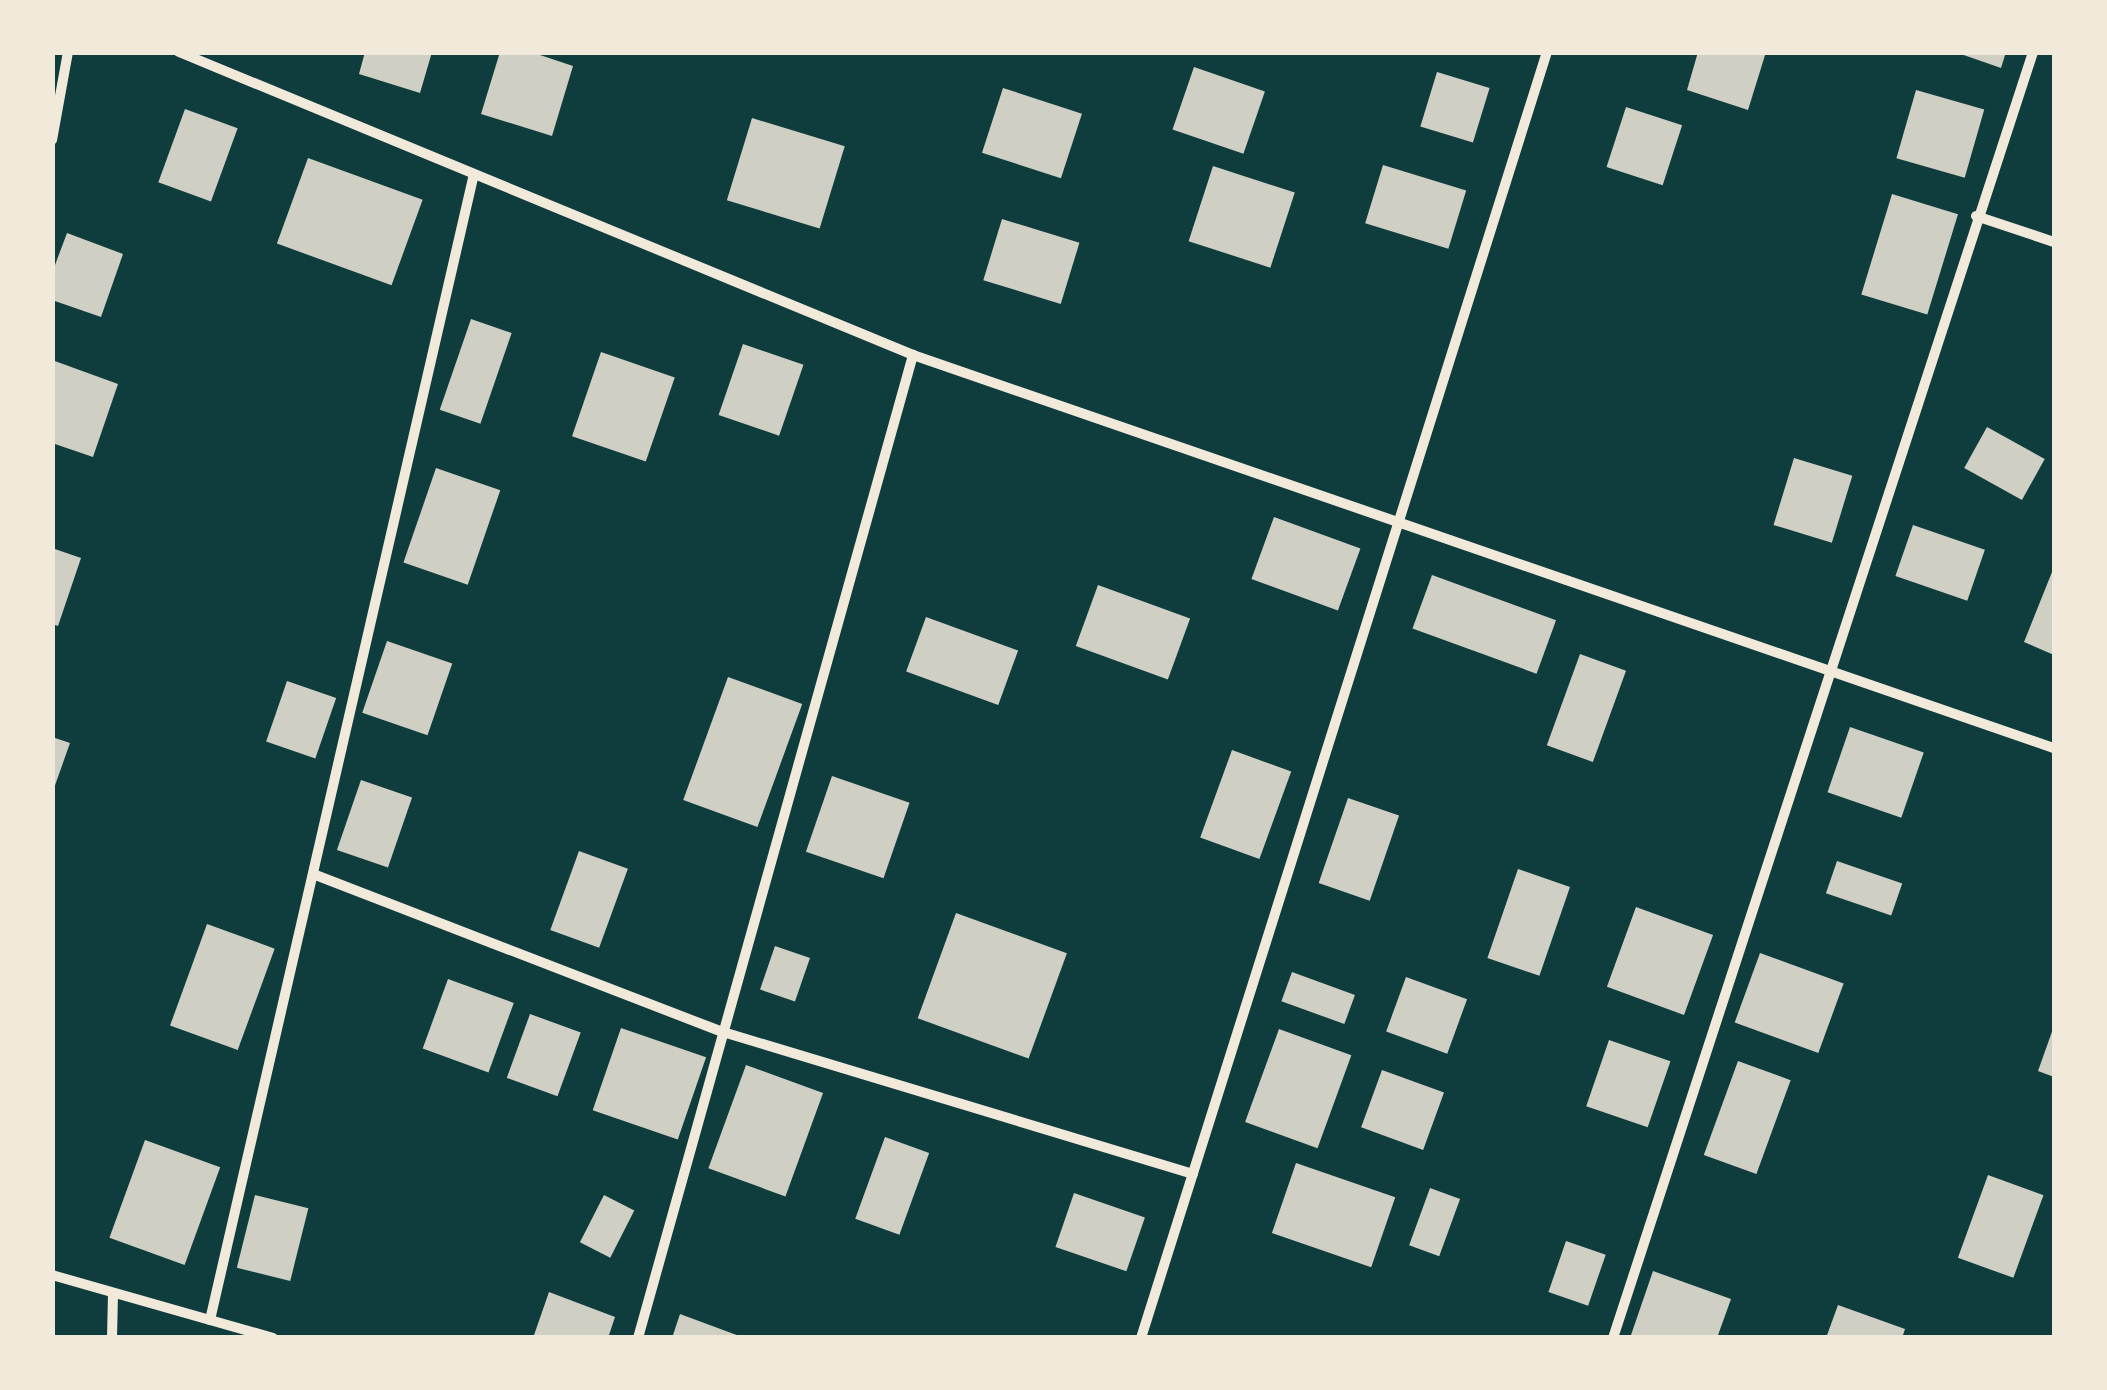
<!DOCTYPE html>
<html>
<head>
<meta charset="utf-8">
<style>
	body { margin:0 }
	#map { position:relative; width:2107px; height:1390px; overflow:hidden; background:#0f3d3e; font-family:"Golos Text",sans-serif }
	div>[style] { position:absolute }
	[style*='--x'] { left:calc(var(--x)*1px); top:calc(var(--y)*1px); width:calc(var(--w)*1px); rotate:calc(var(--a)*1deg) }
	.building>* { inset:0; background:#cfcfc3; transform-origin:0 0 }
	.minor>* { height:10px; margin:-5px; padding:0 5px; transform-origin:5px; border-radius:5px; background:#f1e9da }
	span { translate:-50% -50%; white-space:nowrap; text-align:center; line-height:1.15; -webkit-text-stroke:8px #f1e9da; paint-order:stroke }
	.frame { position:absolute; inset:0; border:55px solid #f1e9da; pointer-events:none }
</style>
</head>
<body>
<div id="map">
	<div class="building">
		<div style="clip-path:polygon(365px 52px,432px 52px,420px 93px,359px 74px)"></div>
		<div style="clip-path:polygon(500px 52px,531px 52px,573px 66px,552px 136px,481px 114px)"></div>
		<div style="clip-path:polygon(1698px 52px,1766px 52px,1748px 110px,1687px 90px)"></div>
		<div style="clip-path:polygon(1955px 52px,2006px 52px,2001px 68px)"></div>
		<div style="left:1194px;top:67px;width:75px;height:66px;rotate:19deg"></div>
		<div style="left:1437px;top:72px;width:55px;height:57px;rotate:17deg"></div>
		<div style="left:1003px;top:88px;width:83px;height:68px;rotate:18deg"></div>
		<div style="left:1916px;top:90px;width:71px;height:71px;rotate:16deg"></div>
		<div style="left:1626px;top:107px;width:59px;height:63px;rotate:18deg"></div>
		<div style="left:185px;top:109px;width:56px;height:78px;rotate:20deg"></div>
		<div style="left:752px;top:118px;width:97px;height:86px;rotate:17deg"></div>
		<div style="left:308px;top:158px;width:122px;height:91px;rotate:20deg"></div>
		<div style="left:1383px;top:165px;width:87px;height:61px;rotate:17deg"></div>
		<div style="left:1213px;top:166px;width:86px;height:79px;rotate:18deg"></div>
		<div style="left:1892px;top:194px;width:69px;height:105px;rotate:17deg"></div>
		<div style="left:1002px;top:219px;width:81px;height:64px;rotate:17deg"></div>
		<div style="clip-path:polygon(67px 233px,123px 254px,101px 317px,52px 300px,52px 273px)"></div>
		<div style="left:471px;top:319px;width:43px;height:96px;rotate:19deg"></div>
		<div style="left:743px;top:344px;width:64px;height:75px;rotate:19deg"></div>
		<div style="left:601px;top:352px;width:78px;height:89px;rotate:19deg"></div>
		<div style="clip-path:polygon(52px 360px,118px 384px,93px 457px,52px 443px)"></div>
		<div style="left:1987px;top:427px;width:66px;height:47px;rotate:29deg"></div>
		<div style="left:1794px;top:458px;width:61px;height:70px;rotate:17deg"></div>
		<div style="left:436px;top:468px;width:68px;height:100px;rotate:19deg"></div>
		<div style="left:1274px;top:517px;width:92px;height:66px;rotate:20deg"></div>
		<div style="left:1913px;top:525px;width:76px;height:54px;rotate:19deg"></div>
		<div style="clip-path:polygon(52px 548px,81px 558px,58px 626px,52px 624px)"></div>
		<div style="clip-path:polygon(2054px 567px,2054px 655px,2024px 642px)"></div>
		<div style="left:1432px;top:575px;width:132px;height:57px;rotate:20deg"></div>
		<div style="left:1098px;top:585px;width:98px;height:65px;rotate:20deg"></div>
		<div style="left:926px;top:617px;width:98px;height:58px;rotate:20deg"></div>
		<div style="left:387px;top:641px;width:69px;height:76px;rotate:19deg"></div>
		<div style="left:1580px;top:654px;width:49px;height:97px;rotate:20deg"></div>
		<div style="left:728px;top:677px;width:79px;height:131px;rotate:20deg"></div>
		<div style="left:287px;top:681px;width:52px;height:64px;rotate:19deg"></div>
		<div style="left:1850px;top:727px;width:78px;height:69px;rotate:19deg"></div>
		<div style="clip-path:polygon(52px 737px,70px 743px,53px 791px,52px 791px)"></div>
		<div style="left:1232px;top:750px;width:63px;height:93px;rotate:20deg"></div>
		<div style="left:832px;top:776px;width:82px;height:80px;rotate:19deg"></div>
		<div style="left:361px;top:780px;width:54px;height:74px;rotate:19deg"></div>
		<div style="left:1348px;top:798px;width:54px;height:90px;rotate:19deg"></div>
		<div style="left:579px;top:851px;width:52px;height:84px;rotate:20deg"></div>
		<div style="left:1837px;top:861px;width:69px;height:34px;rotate:19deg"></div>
		<div style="left:1518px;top:869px;width:55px;height:94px;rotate:19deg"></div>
		<div style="left:1636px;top:907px;width:82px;height:85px;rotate:20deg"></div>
		<div style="left:956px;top:913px;width:118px;height:112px;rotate:20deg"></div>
		<div style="left:207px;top:924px;width:72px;height:108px;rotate:20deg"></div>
		<div style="left:775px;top:946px;width:37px;height:46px;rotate:19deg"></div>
		<div style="left:1760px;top:953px;width:89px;height:74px;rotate:20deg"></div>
		<div style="left:1292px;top:972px;width:67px;height:31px;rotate:20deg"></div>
		<div style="left:1406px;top:977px;width:65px;height:58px;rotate:20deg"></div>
		<div style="left:448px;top:979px;width:70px;height:74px;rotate:20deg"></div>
		<div style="left:530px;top:1014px;width:54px;height:68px;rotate:20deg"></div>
		<div style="clip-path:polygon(2054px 1026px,2054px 1077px,2038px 1071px)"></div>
		<div style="left:621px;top:1028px;width:90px;height:87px;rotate:19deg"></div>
		<div style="left:1279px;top:1029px;width:77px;height:99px;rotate:20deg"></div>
		<div style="left:1609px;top:1040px;width:65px;height:70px;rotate:19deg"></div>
		<div style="left:1738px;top:1061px;width:56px;height:100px;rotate:20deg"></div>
		<div style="left:746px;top:1065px;width:82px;height:110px;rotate:20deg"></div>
		<div style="left:1382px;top:1070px;width:66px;height:61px;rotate:20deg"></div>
		<div style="left:885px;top:1137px;width:47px;height:87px;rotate:20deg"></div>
		<div style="left:145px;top:1140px;width:80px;height:104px;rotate:20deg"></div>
		<div style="left:1296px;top:1163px;width:105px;height:74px;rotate:19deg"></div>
		<div style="left:1988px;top:1175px;width:59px;height:88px;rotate:20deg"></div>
		<div style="left:1430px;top:1188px;width:32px;height:61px;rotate:20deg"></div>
		<div style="left:1074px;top:1193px;width:75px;height:57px;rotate:19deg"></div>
		<div style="left:255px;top:1195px;width:55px;height:75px;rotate:14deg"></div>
		<div style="left:604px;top:1195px;width:34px;height:53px;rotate:27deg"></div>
		<div style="left:1566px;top:1241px;width:42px;height:54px;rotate:19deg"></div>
		<div style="clip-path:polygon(1653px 1271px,1731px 1299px,1717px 1338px,1630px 1338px)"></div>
		<div style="clip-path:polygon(549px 1292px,615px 1317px,608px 1338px,533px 1338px)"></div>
		<div style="clip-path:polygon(1838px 1305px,1905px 1329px,1902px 1338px,1826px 1338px)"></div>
		<div style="clip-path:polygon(680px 1314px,742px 1337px,742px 1338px,672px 1338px)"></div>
	</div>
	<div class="minor">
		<div style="--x:179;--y:52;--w:794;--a:22.43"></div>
		<div style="--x:913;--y:355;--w:1207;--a:19.01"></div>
		<div style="--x:52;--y:140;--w:89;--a:-79.7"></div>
		<div style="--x:1976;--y:216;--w:82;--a:18.4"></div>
		<div style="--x:313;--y:874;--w:439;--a:21.1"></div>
		<div style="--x:723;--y:1032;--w:491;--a:16.8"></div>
		<div style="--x:52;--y:1275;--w:230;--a:15.9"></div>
		<div style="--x:210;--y:1320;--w:1176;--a:-77.03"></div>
		<div style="--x:112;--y:1338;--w:45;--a:-88.7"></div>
		<div style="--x:638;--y:1338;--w:1021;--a:-74.37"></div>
		<div style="--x:1141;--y:1338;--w:1349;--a:-72.48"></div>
		<div style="--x:1613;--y:1338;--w:1353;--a:-71.91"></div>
	</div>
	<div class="frame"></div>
</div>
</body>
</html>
